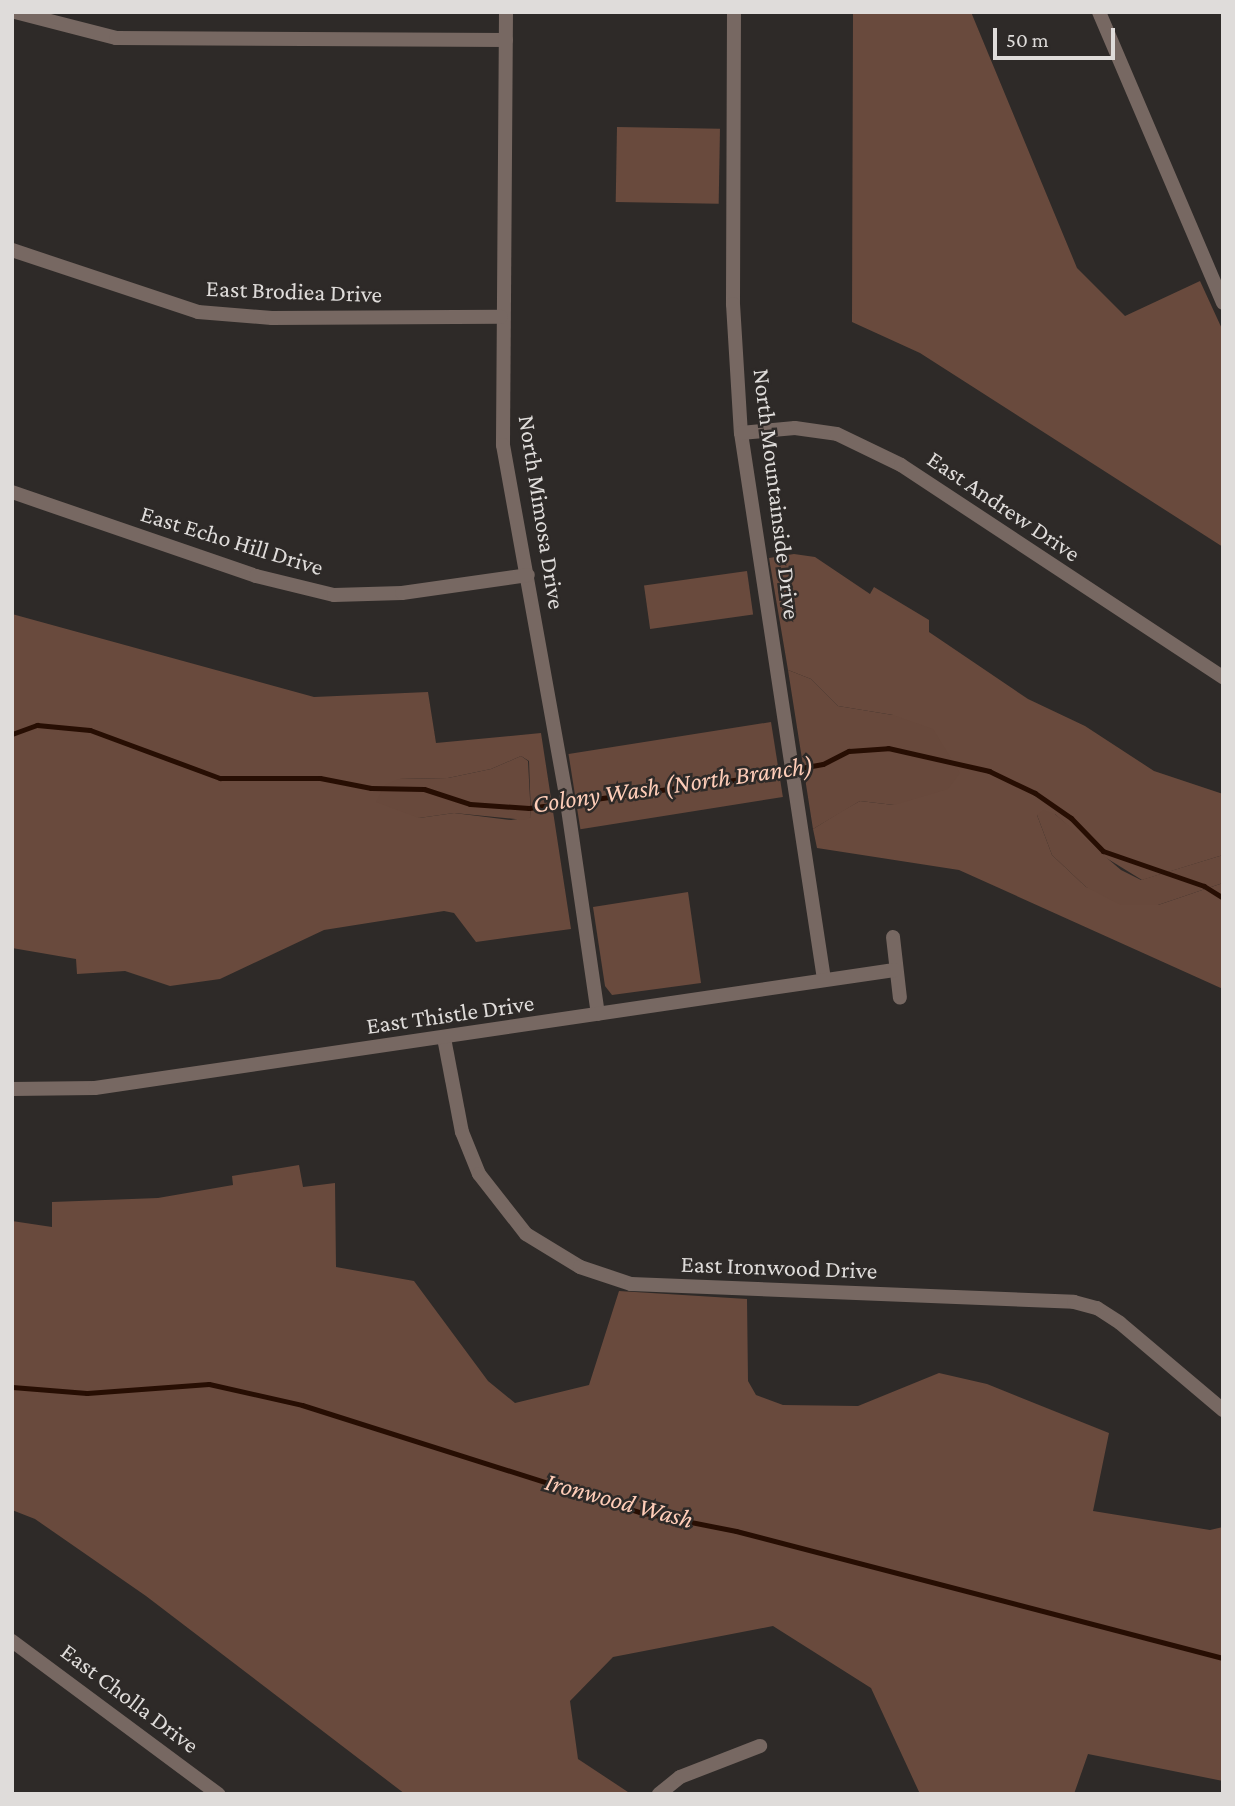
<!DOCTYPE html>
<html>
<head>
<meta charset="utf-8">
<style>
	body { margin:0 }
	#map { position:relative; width:1235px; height:1806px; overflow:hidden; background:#2e2a28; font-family:"Crimson Pro",serif }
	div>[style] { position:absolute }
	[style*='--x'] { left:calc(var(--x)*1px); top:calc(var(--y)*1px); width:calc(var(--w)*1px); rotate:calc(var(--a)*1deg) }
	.green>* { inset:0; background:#694a3d; transform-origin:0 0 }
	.forest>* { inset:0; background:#68493c; transform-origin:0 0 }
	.stream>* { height:5px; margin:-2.5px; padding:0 2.5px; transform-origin:2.5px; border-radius:2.5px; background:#270e03 }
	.minor>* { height:14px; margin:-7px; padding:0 7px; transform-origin:7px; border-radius:7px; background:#776862 }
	span { translate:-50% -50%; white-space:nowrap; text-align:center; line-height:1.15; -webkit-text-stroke:5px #2e2a28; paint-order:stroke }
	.street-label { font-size:24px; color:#dfdcda }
	.water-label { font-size:26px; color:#fecdb8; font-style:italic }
	.frame { position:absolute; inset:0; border:14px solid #dfdcda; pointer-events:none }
	.scale { position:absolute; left:993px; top:28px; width:122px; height:32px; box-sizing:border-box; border:4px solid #dfdcda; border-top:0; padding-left:9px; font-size:21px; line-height:24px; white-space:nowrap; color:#dfdcda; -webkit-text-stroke:5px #2e2a28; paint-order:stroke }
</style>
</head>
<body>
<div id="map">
	<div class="green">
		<div style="clip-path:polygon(853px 12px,971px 12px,1077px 268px,1125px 316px,1200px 281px,1223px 331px,1223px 547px,920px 353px,852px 322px)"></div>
		<div style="left:617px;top:127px;width:103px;height:75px;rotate:1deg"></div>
		<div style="clip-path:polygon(794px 554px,815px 557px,870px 594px,874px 587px,929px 620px,929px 632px,1028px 699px,1085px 726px,1154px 771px,1223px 794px,1223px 855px,1142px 880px,1095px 851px,1055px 814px,1037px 815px,1052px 855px,1086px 887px,1158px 905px,1223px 883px,1223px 989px,959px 870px,817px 848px,813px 829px,842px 811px,860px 801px,894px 805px,893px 715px,838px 706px,811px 679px,788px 670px,769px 558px)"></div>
		<div style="left:747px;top:571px;width:44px;height:104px;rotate:82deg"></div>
		<div style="clip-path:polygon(evenodd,12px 614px,314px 697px,428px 692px,436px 743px,541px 733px,571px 929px,476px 942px,454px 913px,444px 911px,324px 930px,220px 979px,170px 986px,125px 971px,77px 974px,76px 959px,12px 948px,12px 614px,521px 756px,529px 761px,531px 817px,511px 820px,454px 813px,419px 818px,398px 779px,448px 778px,491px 769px,521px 756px)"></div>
		<div style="clip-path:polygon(688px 892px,701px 983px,612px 995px,605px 986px,593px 907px)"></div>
		<div style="clip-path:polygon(299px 1165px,303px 1187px,335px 1183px,336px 1267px,414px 1281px,488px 1381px,515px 1403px,589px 1385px,619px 1291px,747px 1299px,748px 1381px,756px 1395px,783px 1405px,858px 1406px,939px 1373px,987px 1384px,1109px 1433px,1093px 1511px,1210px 1530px,1223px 1527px,1223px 1781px,1088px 1754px,1074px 1794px,920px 1794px,871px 1688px,773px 1626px,613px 1657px,570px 1701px,578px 1759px,631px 1794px,405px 1794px,146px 1596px,35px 1519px,12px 1510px,12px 1221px,52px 1227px,52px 1202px,158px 1198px,233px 1185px,232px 1176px)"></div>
	</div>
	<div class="forest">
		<div style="clip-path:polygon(788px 670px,811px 679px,838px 706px,893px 715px,933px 729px,960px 773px,948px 789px,894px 805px,860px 801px,813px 829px)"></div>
		<div style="left:771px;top:722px;width:76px;height:205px;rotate:81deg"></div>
		<div style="clip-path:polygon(521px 756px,528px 761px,531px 817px,525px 820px,454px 813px,419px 818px,376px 802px,385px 785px,398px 779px,448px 778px,491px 769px)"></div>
		<div style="clip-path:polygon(1043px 810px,1055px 814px,1121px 870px,1141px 880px,1223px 855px,1223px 883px,1158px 905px,1121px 905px,1086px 887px,1052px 855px,1037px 815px)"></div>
	</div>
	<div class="stream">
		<div style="--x:12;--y:734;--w:27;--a:-20"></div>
		<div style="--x:37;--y:725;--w:53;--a:5.4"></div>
		<div style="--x:90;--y:730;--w:139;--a:20.3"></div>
		<div style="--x:220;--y:778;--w:100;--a:0"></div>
		<div style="--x:320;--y:778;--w:52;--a:11.1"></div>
		<div style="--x:371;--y:788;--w:53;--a:1.1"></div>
		<div style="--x:424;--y:789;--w:48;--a:18.1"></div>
		<div style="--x:470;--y:804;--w:59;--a:3.9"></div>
		<div style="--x:529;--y:808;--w:214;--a:-7.8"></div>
		<div style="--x:741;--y:779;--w:83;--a:-10.4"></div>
		<div style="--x:823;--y:764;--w:29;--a:-27"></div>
		<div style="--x:849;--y:751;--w:39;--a:-4"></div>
		<div style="--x:888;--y:748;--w:104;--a:12.8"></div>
		<div style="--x:989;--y:771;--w:51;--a:25.6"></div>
		<div style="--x:1035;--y:793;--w:44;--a:34.8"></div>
		<div style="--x:1071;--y:818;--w:46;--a:45.9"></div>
		<div style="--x:1103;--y:851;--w:107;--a:19.1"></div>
		<div style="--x:1204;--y:886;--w:22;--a:32"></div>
		<div style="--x:12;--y:1387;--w:75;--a:4.6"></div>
		<div style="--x:87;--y:1393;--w:122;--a:-4.2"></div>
		<div style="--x:209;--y:1384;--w:95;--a:12.7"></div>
		<div style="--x:302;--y:1405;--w:355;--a:17.6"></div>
		<div style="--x:640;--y:1512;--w:98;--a:11.2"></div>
		<div style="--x:736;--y:1531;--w:503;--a:14.62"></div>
	</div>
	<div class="minor">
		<div style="--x:15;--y:12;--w:104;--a:14.4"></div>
		<div style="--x:116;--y:38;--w:390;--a:0.3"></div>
		<div style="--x:506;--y:12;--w:433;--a:90.4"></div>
		<div style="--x:503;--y:445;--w:363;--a:79.8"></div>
		<div style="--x:567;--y:802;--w:214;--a:81.7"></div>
		<div style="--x:734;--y:12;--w:292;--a:90.2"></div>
		<div style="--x:733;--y:304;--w:129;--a:86.5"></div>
		<div style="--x:741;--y:433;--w:552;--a:81.36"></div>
		<div style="--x:1099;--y:12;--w:316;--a:66.9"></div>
		<div style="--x:12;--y:250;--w:196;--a:18.4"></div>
		<div style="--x:198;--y:312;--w:74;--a:4.6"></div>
		<div style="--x:272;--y:318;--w:229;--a:-0.3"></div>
		<div style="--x:741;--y:433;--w:54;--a:-5.3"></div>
		<div style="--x:795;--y:428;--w:42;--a:8.1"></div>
		<div style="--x:837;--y:434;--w:71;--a:25.8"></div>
		<div style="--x:901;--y:465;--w:386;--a:33.4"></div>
		<div style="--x:12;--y:492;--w:258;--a:19"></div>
		<div style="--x:256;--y:576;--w:80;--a:13.7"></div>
		<div style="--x:334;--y:595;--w:68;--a:-1.7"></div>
		<div style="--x:402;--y:593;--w:127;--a:-8.1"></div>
		<div style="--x:893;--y:937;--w:61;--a:83.5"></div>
		<div style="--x:444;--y:1038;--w:96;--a:79.2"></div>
		<div style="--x:462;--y:1132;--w:45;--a:68"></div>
		<div style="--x:479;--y:1174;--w:76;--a:51.9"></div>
		<div style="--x:526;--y:1234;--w:63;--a:31.4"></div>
		<div style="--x:580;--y:1267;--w:54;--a:18.4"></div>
		<div style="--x:631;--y:1284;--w:443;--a:2.3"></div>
		<div style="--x:1074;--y:1302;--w:24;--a:15"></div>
		<div style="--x:1097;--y:1308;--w:27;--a:33"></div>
		<div style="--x:1120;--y:1323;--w:135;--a:40.2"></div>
		<div style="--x:12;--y:1089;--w:83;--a:-0.7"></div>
		<div style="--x:95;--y:1088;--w:808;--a:-8.4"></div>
		<div style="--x:12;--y:1641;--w:257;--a:36.6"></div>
		<div style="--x:659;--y:1794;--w:27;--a:-39"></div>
		<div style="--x:680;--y:1777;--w:86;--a:-21.2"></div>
	</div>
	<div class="street-label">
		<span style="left:294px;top:291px;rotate:2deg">East Brodiea Drive</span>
		<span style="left:777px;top:494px;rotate:83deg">North Mountainside Drive</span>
		<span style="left:1004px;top:506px;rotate:34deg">East Andrew Drive</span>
		<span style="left:542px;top:512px;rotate:81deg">North Mimosa Drive</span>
		<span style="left:232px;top:540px;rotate:17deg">East Echo Hill Drive</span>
		<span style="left:450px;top:1014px;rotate:-8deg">East Thistle Drive</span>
		<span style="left:779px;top:1267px;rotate:2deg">East Ironwood Drive</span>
		<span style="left:130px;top:1698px;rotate:37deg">East Cholla Drive</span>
	</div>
	<div class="water-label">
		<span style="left:673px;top:785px;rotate:-8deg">Colony Wash (North Branch)</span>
		<span style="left:619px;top:1501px;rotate:15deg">Ironwood Wash</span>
	</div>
	<div class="frame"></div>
	<div class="scale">50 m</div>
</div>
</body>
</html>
